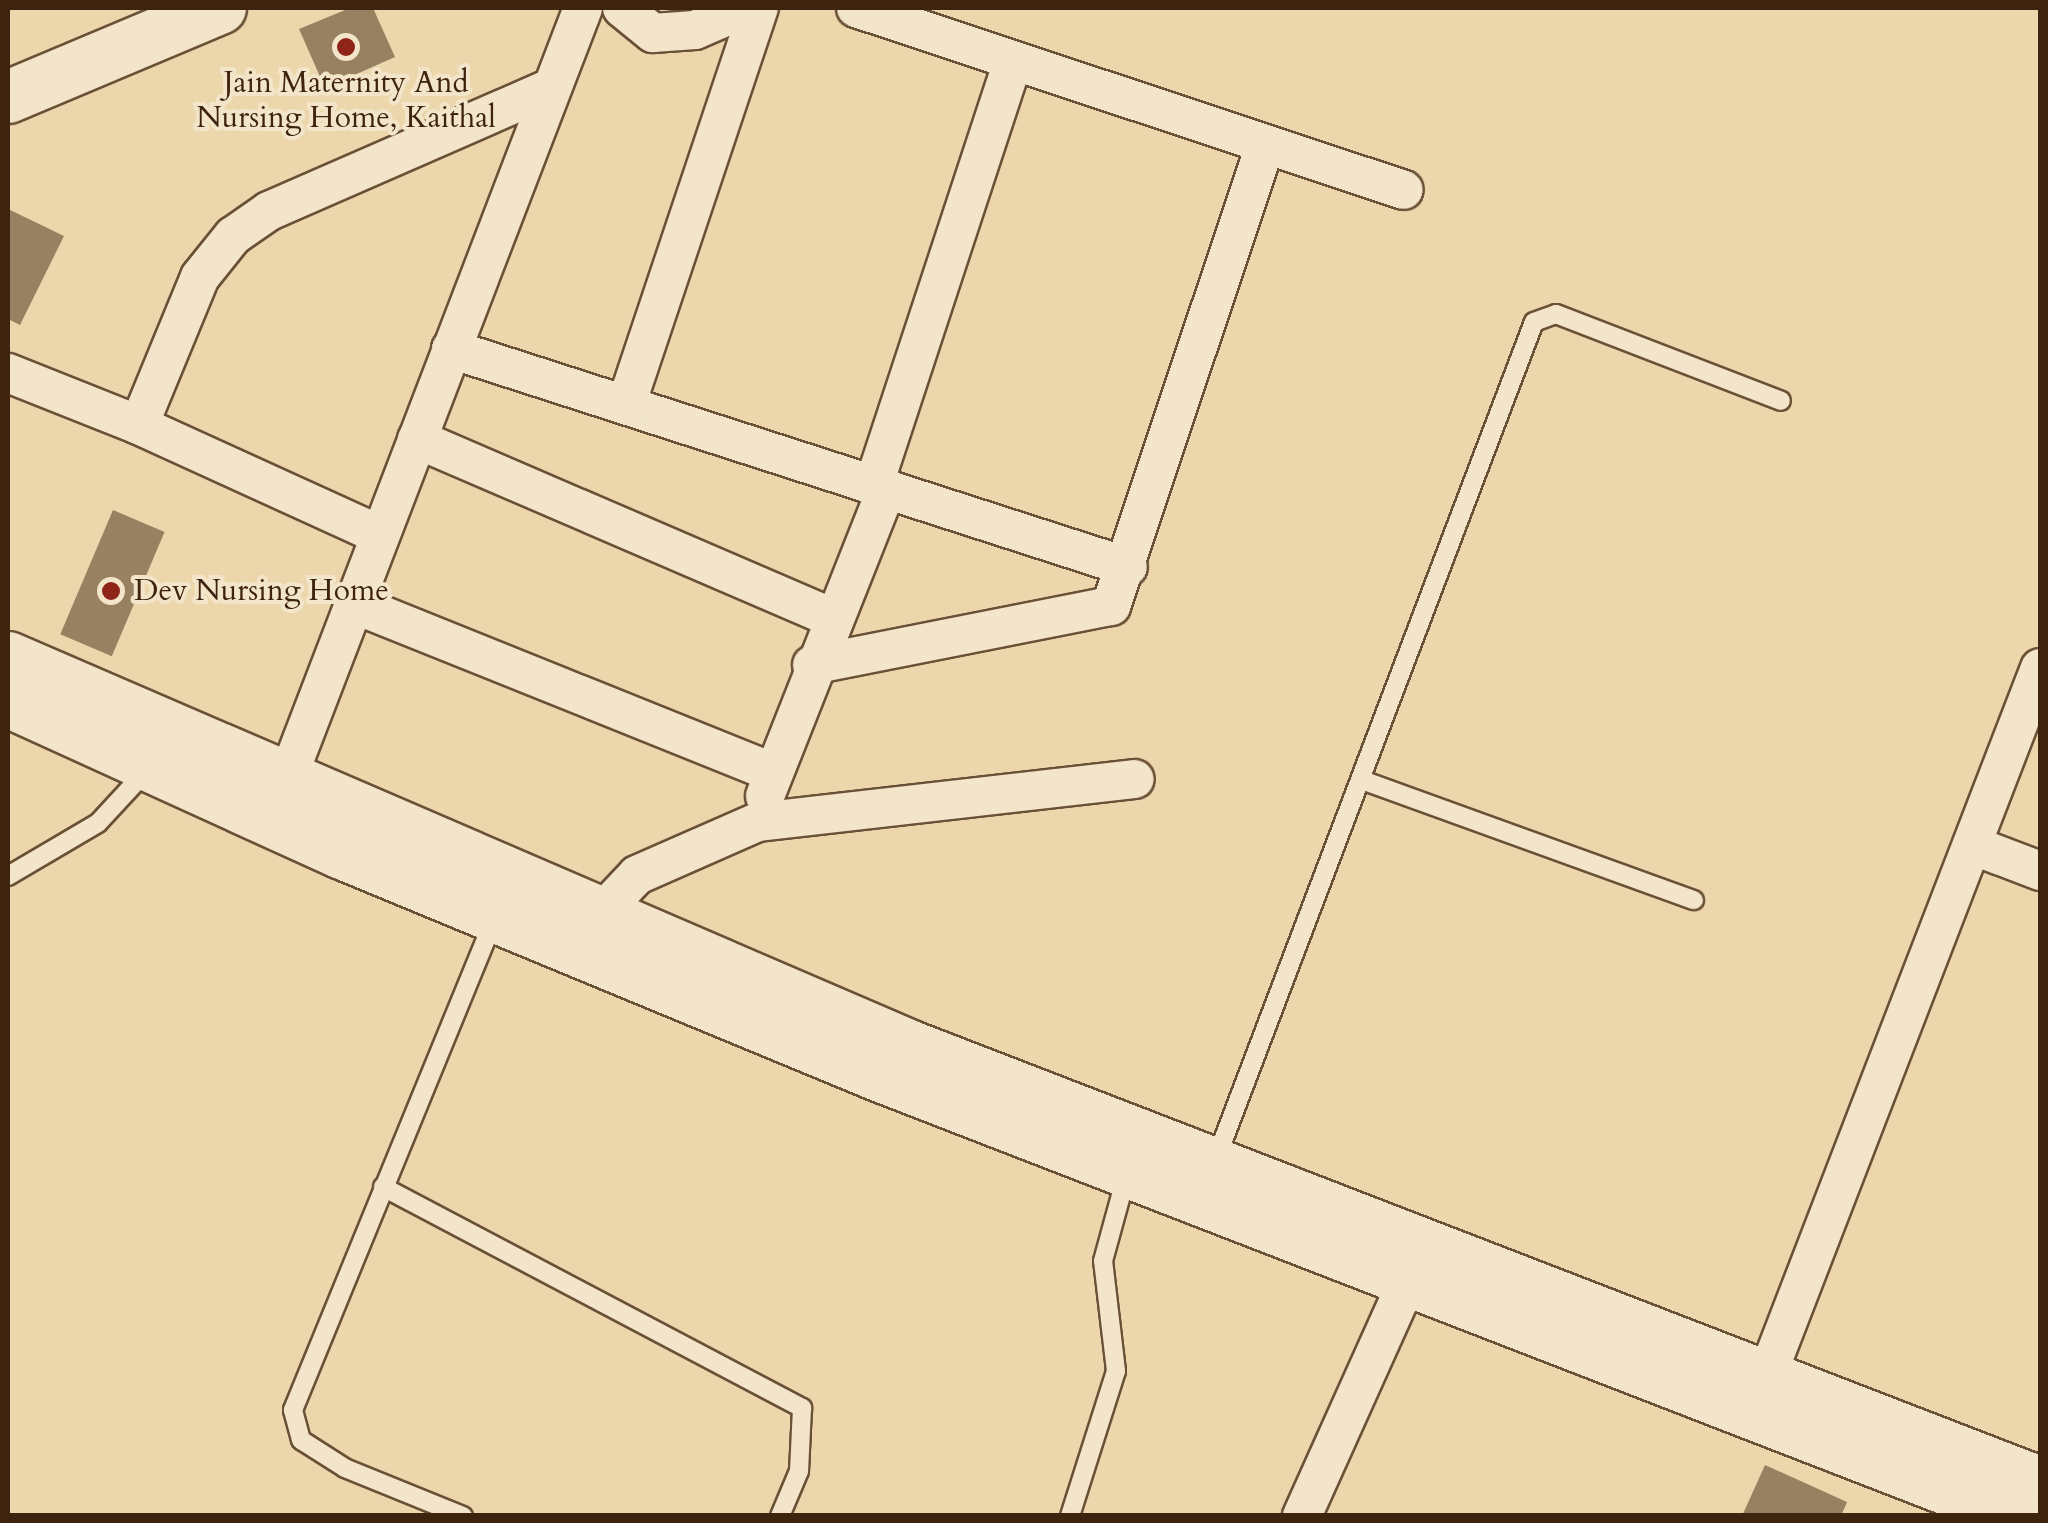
<!DOCTYPE html>
<html>
<head>
<meta charset="utf-8">
<style>
	body { margin:0 }
	#map { position:relative; width:2048px; height:1523px; overflow:hidden; background:#ecd7ac; font-family:Cardo,serif }
	div>[style] { position:absolute }
	[style*='--x'] { left:calc(var(--x)*1px); top:calc(var(--y)*1px); width:calc(var(--w)*1px); rotate:calc(var(--a)*1deg) }
	.building>* { inset:0; background:#988161; transform-origin:0 0 }
	.roads { filter:drop-shadow(2px 0 #6a5036) drop-shadow(-2px 0 #6a5036) drop-shadow(0 2px #6a5036) drop-shadow(0 -2px #6a5036) }
	.service>* { height:18px; margin:-9px; padding:0 9px; transform-origin:9px; border-radius:9px; background:#f3e5c9 }
	.minor>* { height:38px; margin:-19px; padding:0 19px; transform-origin:19px; border-radius:19px; background:#f3e5c9 }
	.secondary>* { height:52px; margin:-26px; padding:0 26px; transform-origin:26px; border-radius:26px; background:#f3e5c9 }
	.dots>* { width:28px; height:28px; translate:-50% -50%; box-sizing:border-box; border:5px solid #f3e5c9; border-radius:50% }
	span { translate:-50% -50%; white-space:nowrap; text-align:center; line-height:1.15; -webkit-text-stroke:8px #f3e5c9; paint-order:stroke }
	.poi-label { font-size:30px; color:#3e230f }
	.left { translate:0 -50%; text-align:left }
	.frame { position:absolute; inset:0; border:10px solid #3e230f; pointer-events:none }
</style>
</head>
<body>
<div id="map">
	<div class="building">
		<div style="clip-path:polygon(350px 8px,373px 8px,395px 57px,325px 88px,299px 29px)"></div>
		<div style="clip-path:polygon(8px 209px,64px 236px,20px 325px,8px 319px)"></div>
		<div style="left:113px;top:510px;width:56px;height:135px;rotate:23deg"></div>
		<div style="clip-path:polygon(1765px 1465px,1847px 1502px,1841px 1516px,1742px 1516px)"></div>
	</div>
	<div class="roads">
		<div class="service">
			<div style="--x:1362;--y:780;--w:353;--a:19.9"></div>
			<div style="--x:8;--y:876;--w:104;--a:-30.5"></div>
			<div style="--x:98;--y:823;--w:74;--a:-47.2"></div>
			<div style="--x:1216;--y:1159;--w:895;--a:-69.2"></div>
			<div style="--x:1534;--y:322;--w:23;--a:-20"></div>
			<div style="--x:1556;--y:314;--w:241;--a:21.1"></div>
			<div style="--x:383;--y:1187;--w:474;--a:27.8"></div>
			<div style="--x:802;--y:1408;--w:63;--a:92.7"></div>
			<div style="--x:799;--y:1471;--w:49;--a:112.9"></div>
			<div style="--x:463;--y:1516;--w:127;--a:-157.9"></div>
			<div style="--x:345;--y:1468;--w:52;--a:-147.5"></div>
			<div style="--x:301;--y:1440;--w:31;--a:-105"></div>
			<div style="--x:293;--y:1410;--w:527;--a:-67.71"></div>
			<div style="--x:1070;--y:1516;--w:152;--a:-72.4"></div>
			<div style="--x:1116;--y:1371;--w:111;--a:-96.7"></div>
			<div style="--x:1103;--y:1261;--w:87;--a:-74.7"></div>
		</div>
		<div class="minor">
			<div style="--x:622;--y:8;--w:40;--a:39"></div>
			<div style="--x:653;--y:33;--w:42;--a:-4.1"></div>
			<div style="--x:695;--y:30;--w:56;--a:-23.3"></div>
			<div style="--x:856;--y:8;--w:577;--a:18.37"></div>
			<div style="--x:451;--y:349;--w:711;--a:17.85"></div>
			<div style="--x:8;--y:373;--w:141;--a:21.7"></div>
			<div style="--x:626;--y:405;--w:419;--a:-71.5"></div>
			<div style="--x:417;--y:439;--w:452;--a:23.3"></div>
			<div style="--x:874;--y:484;--w:441;--a:-71.8"></div>
			<div style="--x:380;--y:535;--w:265;--a:-155.5"></div>
			<div style="--x:139;--y:425;--w:160;--a:-67.6"></div>
			<div style="--x:200;--y:277;--w:53;--a:-51.2"></div>
			<div style="--x:233;--y:236;--w:44;--a:-34.8"></div>
			<div style="--x:269;--y:211;--w:308;--a:-23.6"></div>
			<div style="--x:354;--y:604;--w:450;--a:21.9"></div>
			<div style="--x:812;--y:665;--w:305;--a:-11.2"></div>
			<div style="--x:1111;--y:606;--w:486;--a:-71.5"></div>
			<div style="--x:765;--y:796;--w:331;--a:-68.4"></div>
			<div style="--x:279;--y:800;--w:848;--a:-69"></div>
			<div style="--x:1972;--y:845;--w:73;--a:20.9"></div>
			<div style="--x:601;--y:913;--w:52;--a:-46.5"></div>
			<div style="--x:637;--y:875;--w:132;--a:-23.7"></div>
			<div style="--x:758;--y:822;--w:379;--a:-6.5"></div>
			<div style="--x:1766;--y:1378;--w:761;--a:-68.9"></div>
			<div style="--x:1302;--y:1516;--w:283;--a:-65.8"></div>
		</div>
		<div class="secondary">
			<div style="--x:8;--y:97;--w:230;--a:-22.8"></div>
			<div style="--x:8;--y:658;--w:983;--a:23.31"></div>
			<div style="--x:911;--y:1047;--w:1210;--a:21.12"></div>
			<div style="--x:8;--y:701;--w:367;--a:24.5"></div>
			<div style="--x:342;--y:853;--w:583;--a:22.48"></div>
			<div style="--x:881;--y:1076;--w:1218;--a:21.17"></div>
		</div>
	</div>
	<div class="dots">
		<div style="left:346px;top:47px;background:#8f2418"></div>
		<div style="left:111px;top:591px;background:#8f2418"></div>
	</div>
	<div class="poi-label">
		<span style="left:346px;top:100px">Jain Maternity And<br>Nursing Home, Kaithal</span>
		<span class="left" style="left:134px;top:591px">Dev Nursing Home</span>
	</div>
	<div class="frame"></div>
</div>
</body>
</html>
